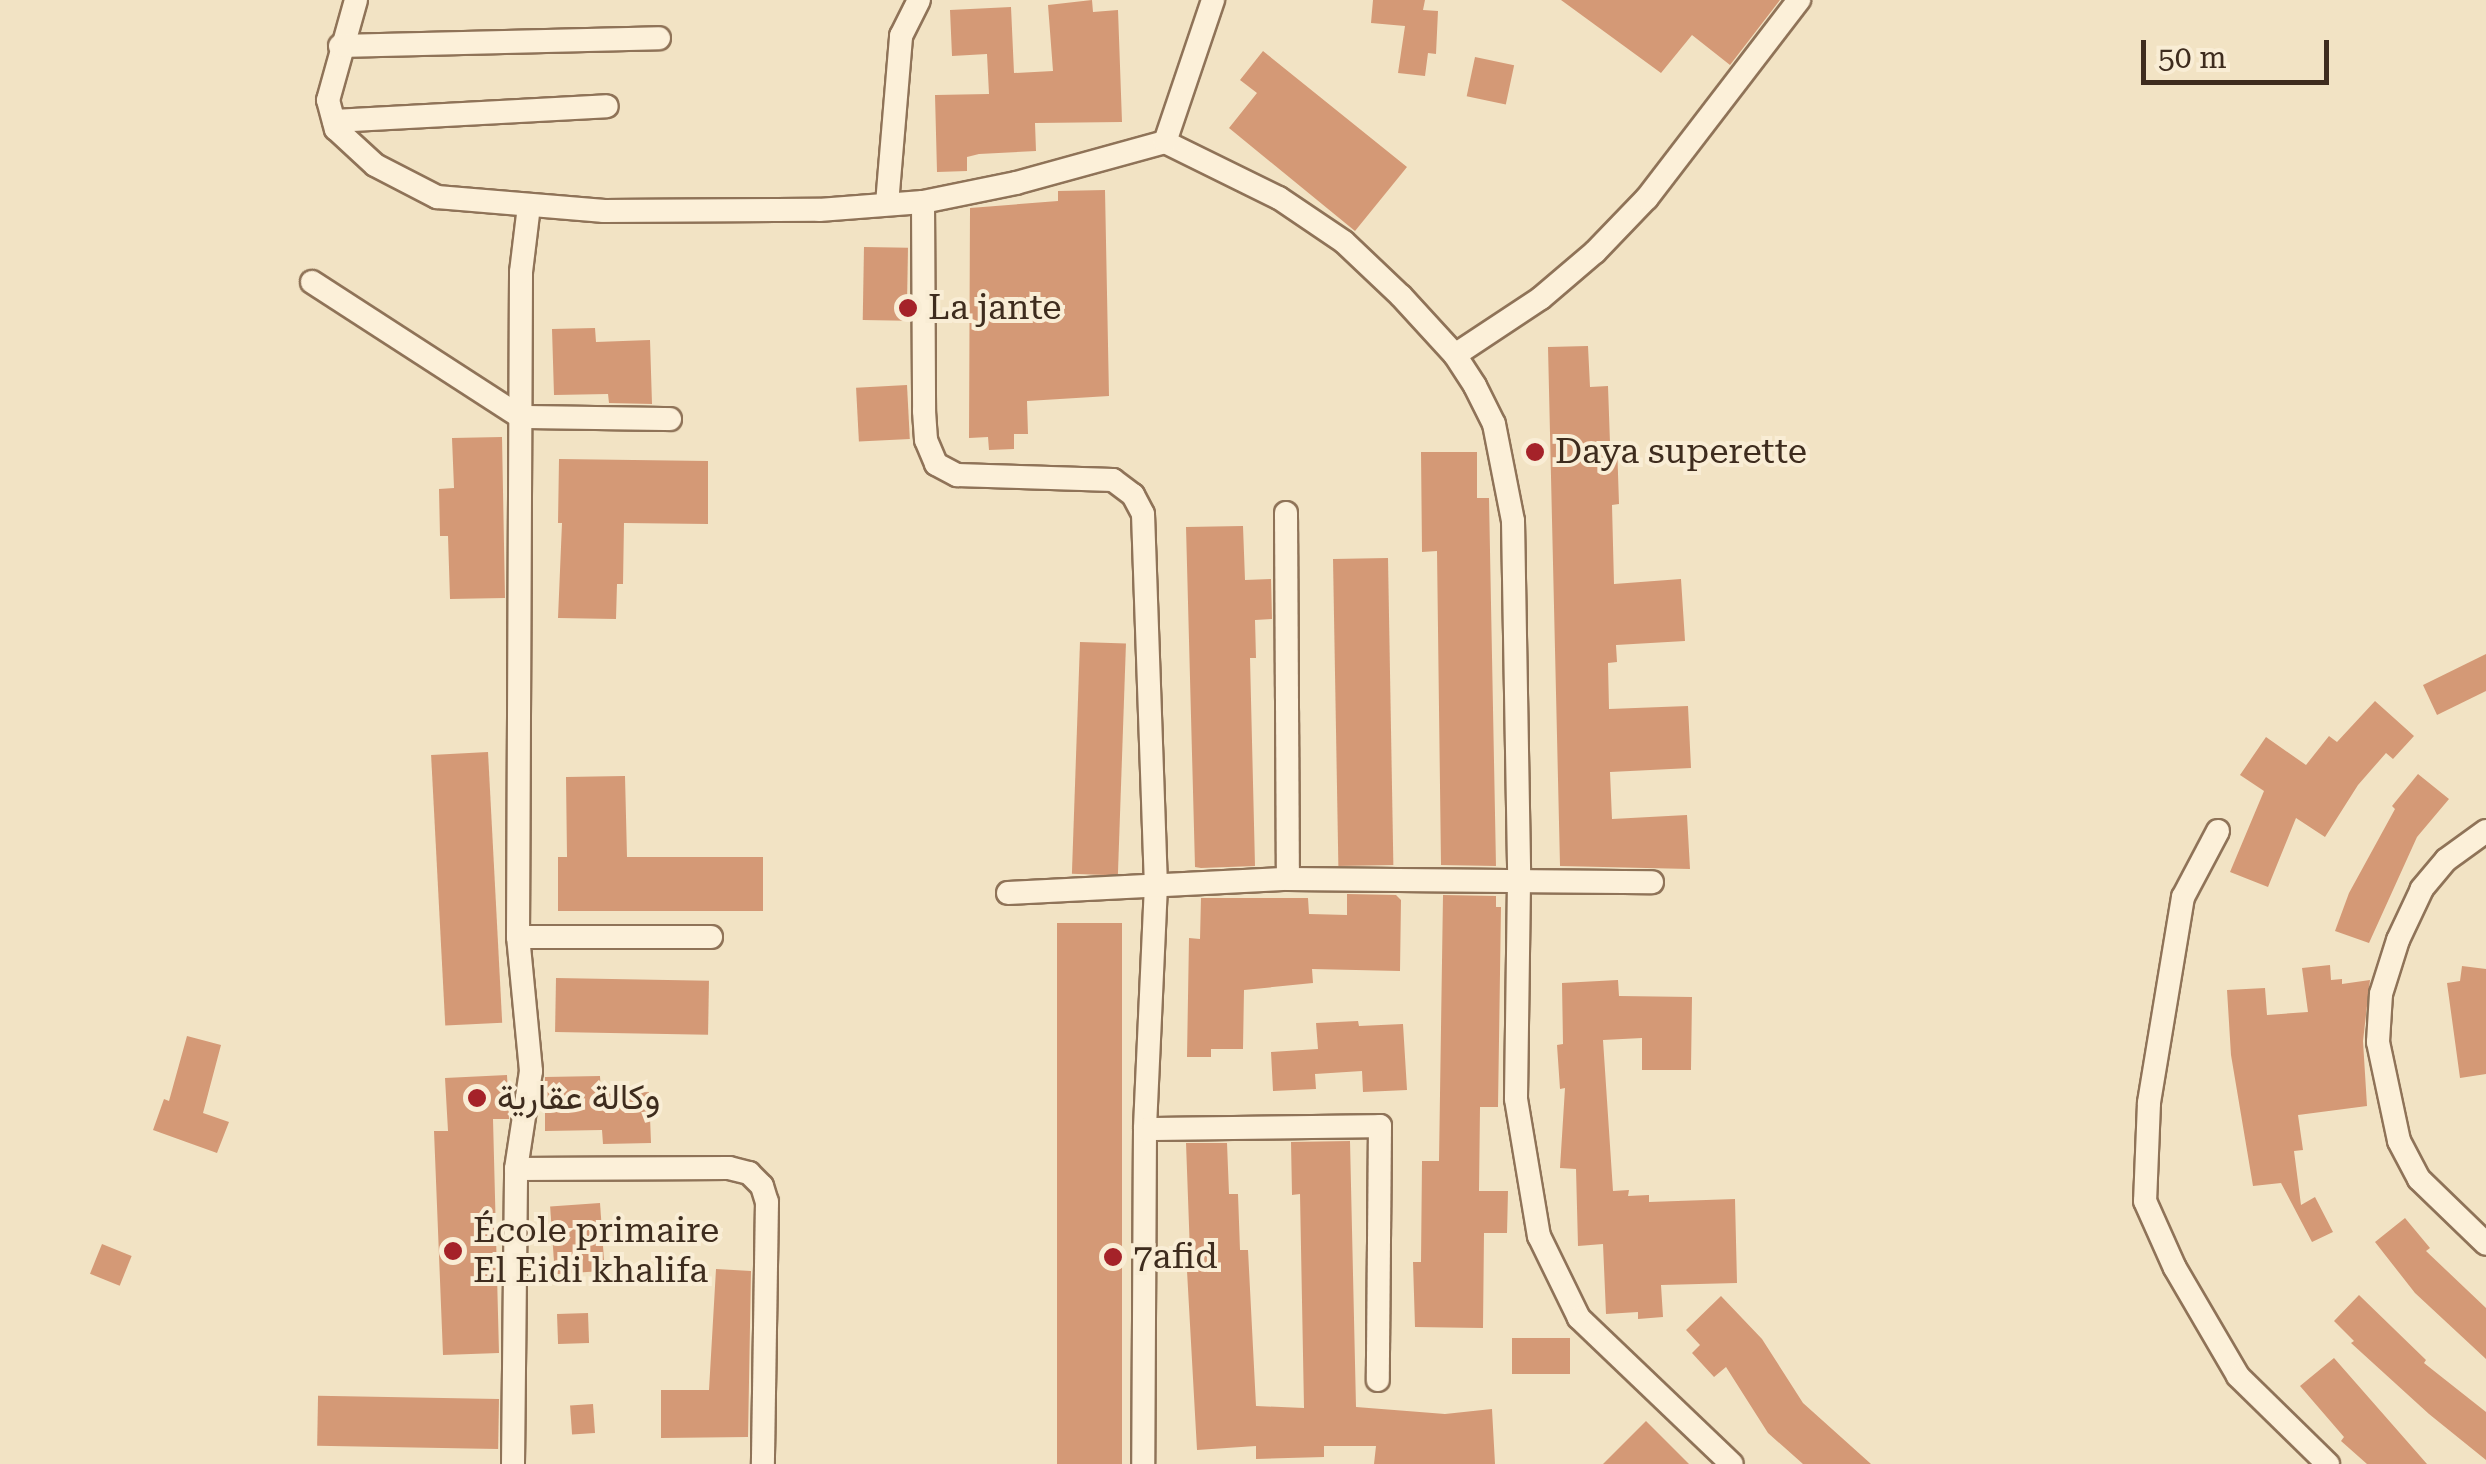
<!DOCTYPE html>
<html>
<head>
<meta charset="utf-8">
<style>
	body { margin:0 }
	#map { position:relative; width:2486px; height:1464px; overflow:hidden; background:#f2e3c4; font-family:"Roboto Serif",Vazirmatn,serif }
	div>[style] { position:absolute }
	[style*='--x'] { left:calc(var(--x)*1px); top:calc(var(--y)*1px); width:calc(var(--w)*1px); rotate:calc(var(--a)*1deg) }
	.building>* { inset:0; background:#d49976; transform-origin:0 0 }
	.roads { filter:drop-shadow(2px 0 #8f7358) drop-shadow(-2px 0 #8f7358) drop-shadow(0 2px #8f7358) drop-shadow(0 -2px #8f7358) }
	.street>* { height:22px; margin:-11px; padding:0 11px; transform-origin:11px; border-radius:11px; background:#fcf0d9 }
	.dots>* { width:28px; height:28px; translate:-50% -50%; box-sizing:border-box; border:5px solid #f9edd5; border-radius:50% }
	span { translate:-50% -50%; white-space:nowrap; text-align:center; line-height:1.15; -webkit-text-stroke:8px #f9edd5; paint-order:stroke }
	.poi-label { font-size:35px; color:#3e2c1e }
	.left { translate:0 -50%; text-align:left }
	.scale { position:absolute; left:2141px; top:40px; width:188px; height:45px; box-sizing:border-box; border:5px solid #3e2c1e; border-top:0; padding-left:12px; font-size:30px; line-height:35px; white-space:nowrap; color:#3e2c1e; -webkit-text-stroke:8px #f9edd5; paint-order:stroke }
</style>
</head>
<body>
<div id="map">
	<div class="building">
		<div style="clip-path:polygon(1092px 0,1093px 12px,1118px 10px,1122px 122px,1035px 123px,1036px 151px,979px 154px,967px 157px,967px 171px,937px 172px,935px 95px,989px 94px,987px 54px,952px 56px,950px 10px,1011px 7px,1014px 73px,1053px 71px,1048px 5px)"></div>
		<div style="clip-path:polygon(1373px 0,1425px 0,1423px 10px,1438px 11px,1436px 54px,1428px 53px,1425px 76px,1398px 73px,1405px 26px,1371px 23px)"></div>
		<div style="clip-path:polygon(1561px 0,1780px 0,1730px 65px,1692px 35px,1661px 73px)"></div>
		<div style="clip-path:polygon(1263px 51px,1407px 167px,1355px 231px,1229px 128px,1257px 93px,1240px 80px)"></div>
		<div style="left:1475px;top:57px;width:40px;height:40px;rotate:12deg"></div>
		<div style="clip-path:polygon(1105px 190px,1109px 396px,1027px 401px,1028px 434px,1014px 434px,1014px 449px,989px 450px,988px 437px,969px 438px,970px 208px,1058px 201px,1058px 191px)"></div>
		<div style="left:864px;top:247px;width:44px;height:73px;rotate:1deg"></div>
		<div style="clip-path:polygon(595px 328px,596px 342px,650px 340px,652px 404px,609px 403px,608px 394px,554px 395px,552px 329px)"></div>
		<div style="clip-path:polygon(1588px 346px,1590px 387px,1608px 386px,1610px 443px,1617px 443px,1619px 504px,1612px 505px,1614px 584px,1681px 579px,1685px 641px,1616px 645px,1617px 662px,1608px 663px,1609px 709px,1688px 706px,1691px 768px,1610px 772px,1612px 819px,1687px 815px,1690px 869px,1560px 866px,1548px 347px)"></div>
		<div style="left:907px;top:385px;width:54px;height:51px;rotate:87deg"></div>
		<div style="clip-path:polygon(502px 437px,505px 598px,450px 599px,448px 536px,440px 536px,439px 489px,454px 488px,452px 438px)"></div>
		<div style="clip-path:polygon(1421px 452px,1477px 452px,1477px 498px,1489px 498px,1496px 866px,1441px 865px,1437px 551px,1422px 552px)"></div>
		<div style="clip-path:polygon(559px 459px,708px 461px,708px 524px,624px 523px,623px 584px,617px 584px,616px 619px,558px 618px,562px 523px,558px 523px)"></div>
		<div style="clip-path:polygon(1243px 526px,1245px 580px,1271px 579px,1272px 619px,1255px 620px,1256px 658px,1250px 658px,1255px 866px,1201px 868px,1195px 867px,1186px 527px)"></div>
		<div style="left:1388px;top:558px;width:307px;height:55px;rotate:89deg"></div>
		<div style="left:1080px;top:642px;width:46px;height:232px;rotate:2deg"></div>
		<div style="clip-path:polygon(2486px 654px,2486px 691px,2437px 715px,2423px 685px)"></div>
		<div style="clip-path:polygon(2375px 701px,2414px 736px,2393px 759px,2386px 753px,2358px 785px,2325px 837px,2296px 818px,2268px 887px,2230px 872px,2264px 791px,2240px 775px,2266px 737px,2306px 765px,2329px 736px,2337px 742px)"></div>
		<div style="left:488px;top:752px;width:271px;height:57px;rotate:87deg"></div>
		<div style="clip-path:polygon(2418px 774px,2449px 799px,2417px 837px,2369px 943px,2335px 931px,2349px 893px,2395px 809px,2392px 806px)"></div>
		<div style="clip-path:polygon(625px 776px,627px 857px,763px 857px,763px 911px,558px 911px,558px 857px,567px 857px,566px 777px)"></div>
		<div style="clip-path:polygon(1347px 894px,1396px 895px,1401px 900px,1400px 971px,1312px 969px,1313px 983px,1244px 990px,1243px 1049px,1211px 1049px,1211px 1057px,1187px 1057px,1189px 938px,1200px 939px,1201px 898px,1308px 898px,1309px 914px,1347px 915px)"></div>
		<div style="clip-path:polygon(1443px 895px,1496px 896px,1496px 907px,1501px 907px,1498px 1107px,1480px 1107px,1479px 1191px,1508px 1191px,1507px 1233px,1484px 1233px,1483px 1328px,1415px 1327px,1413px 1262px,1421px 1262px,1422px 1161px,1439px 1161px)"></div>
		<div style="left:1057px;top:923px;width:65px;height:541px"></div>
		<div style="clip-path:polygon(2330px 965px,2331px 980px,2342px 979px,2342px 984px,2370px 980px,2363px 1041px,2367px 1106px,2298px 1115px,2303px 1150px,2294px 1151px,2301px 1205px,2315px 1197px,2333px 1232px,2312px 1242px,2281px 1183px,2253px 1186px,2231px 1055px,2227px 990px,2265px 988px,2267px 1015px,2308px 1012px,2302px 968px)"></div>
		<div style="clip-path:polygon(2462px 966px,2486px 969px,2486px 1074px,2460px 1078px,2447px 983px,2460px 981px)"></div>
		<div style="left:556px;top:978px;width:153px;height:54px;rotate:1deg"></div>
		<div style="clip-path:polygon(1618px 980px,1619px 996px,1692px 997px,1691px 1070px,1642px 1070px,1642px 1038px,1603px 1040px,1613px 1191px,1629px 1190px,1628px 1196px,1649px 1195px,1649px 1202px,1735px 1199px,1737px 1283px,1661px 1285px,1663px 1317px,1638px 1319px,1638px 1312px,1606px 1314px,1603px 1244px,1578px 1246px,1576px 1169px,1560px 1168px,1565px 1088px,1560px 1089px,1557px 1045px,1563px 1044px,1562px 983px)"></div>
		<div style="clip-path:polygon(1358px 1021px,1359px 1026px,1403px 1024px,1407px 1090px,1363px 1092px,1362px 1071px,1315px 1074px,1316px 1089px,1273px 1091px,1271px 1052px,1318px 1049px,1316px 1023px)"></div>
		<div style="clip-path:polygon(187px 1036px,221px 1045px,203px 1113px,229px 1122px,217px 1153px,153px 1130px,164px 1099px,169px 1101px)"></div>
		<div style="clip-path:polygon(507px 1075px,509px 1119px,493px 1119px,499px 1353px,443px 1355px,434px 1131px,448px 1131px,445px 1078px)"></div>
		<div style="clip-path:polygon(600px 1076px,601px 1094px,649px 1092px,651px 1143px,603px 1144px,602px 1130px,545px 1131px,545px 1077px)"></div>
		<div style="clip-path:polygon(1350px 1141px,1356px 1407px,1445px 1414px,1492px 1409px,1495px 1464px,1374px 1464px,1376px 1446px,1324px 1446px,1324px 1457px,1256px 1459px,1256px 1446px,1197px 1450px,1186px 1253px,1190px 1253px,1186px 1143px,1227px 1143px,1229px 1194px,1238px 1194px,1240px 1250px,1248px 1250px,1256px 1406px,1304px 1408px,1300px 1194px,1292px 1195px,1291px 1142px)"></div>
		<div style="left:600px;top:1203px;width:68px;height:50px;rotate:86deg"></div>
		<div style="clip-path:polygon(2405px 1218px,2430px 1248px,2426px 1251px,2486px 1308px,2486px 1359px,2415px 1293px,2375px 1242px)"></div>
		<div style="left:102px;top:1244px;width:32px;height:32px;rotate:22deg"></div>
		<div style="clip-path:polygon(716px 1269px,751px 1271px,748px 1437px,661px 1438px,661px 1390px,709px 1390px)"></div>
		<div style="clip-path:polygon(2359px 1295px,2426px 1360px,2424px 1363px,2486px 1412px,2486px 1460px,2429px 1414px,2351px 1343px,2354px 1341px,2334px 1321px)"></div>
		<div style="clip-path:polygon(1721px 1296px,1762px 1339px,1803px 1403px,1871px 1464px,1803px 1464px,1768px 1433px,1726px 1367px,1714px 1377px,1692px 1353px,1700px 1345px,1686px 1330px)"></div>
		<div style="left:588px;top:1313px;width:30px;height:31px;rotate:88deg"></div>
		<div style="left:1512px;top:1338px;width:58px;height:36px"></div>
		<div style="clip-path:polygon(2334px 1358px,2427px 1464px,2367px 1464px,2341px 1441px,2344px 1437px,2300px 1386px)"></div>
		<div style="left:499px;top:1399px;width:50px;height:181px;rotate:91deg"></div>
		<div style="left:593px;top:1404px;width:29px;height:23px;rotate:86deg"></div>
		<div style="clip-path:polygon(1646px 1421px,1689px 1464px,1603px 1464px)"></div>
	</div>
	<div class="roads">
		<div class="street">
			<div style="--x:356;--y:0;--w:104;--a:105.6"></div>
			<div style="--x:328;--y:100;--w:30;--a:75"></div>
			<div style="--x:336;--y:129;--w:53;--a:42.7"></div>
			<div style="--x:375;--y:165;--w:70;--a:27.3"></div>
			<div style="--x:437;--y:197;--w:168;--a:4.8"></div>
			<div style="--x:604;--y:211;--w:215;--a:-0.3"></div>
			<div style="--x:819;--y:210;--w:104;--a:-4.4"></div>
			<div style="--x:923;--y:202;--w:95;--a:-11.5"></div>
			<div style="--x:1016;--y:183;--w:155;--a:-15.4"></div>
			<div style="--x:1165;--y:142;--w:127;--a:26.2"></div>
			<div style="--x:1279;--y:198;--w:78;--a:34.1"></div>
			<div style="--x:1344;--y:242;--w:79;--a:43.5"></div>
			<div style="--x:1401;--y:296;--w:80;--a:47.5"></div>
			<div style="--x:1455;--y:355;--w:37;--a:57"></div>
			<div style="--x:1475;--y:386;--w:42;--a:63.4"></div>
			<div style="--x:1494;--y:424;--w:99;--a:78.9"></div>
			<div style="--x:1513;--y:521;--w:361;--a:89"></div>
			<div style="--x:1519;--y:882;--w:217;--a:90.8"></div>
			<div style="--x:1516;--y:1099;--w:139;--a:80.5"></div>
			<div style="--x:1539;--y:1236;--w:91;--a:64"></div>
			<div style="--x:1579;--y:1318;--w:211;--a:43.7"></div>
			<div style="--x:340;--y:46;--w:319;--a:-1.4"></div>
			<div style="--x:334;--y:121;--w:273;--a:-3.1"></div>
			<div style="--x:1165;--y:142;--w:150;--a:-71.3"></div>
			<div style="--x:923;--y:202;--w:209;--a:89.7"></div>
			<div style="--x:924;--y:411;--w:29;--a:86"></div>
			<div style="--x:926;--y:440;--w:26;--a:67"></div>
			<div style="--x:936;--y:464;--w:24;--a:28"></div>
			<div style="--x:957;--y:475;--w:156;--a:1.8"></div>
			<div style="--x:1113;--y:480;--w:25;--a:37"></div>
			<div style="--x:1133;--y:495;--w:21;--a:62"></div>
			<div style="--x:1143;--y:514;--w:371;--a:88"></div>
			<div style="--x:1156;--y:885;--w:244;--a:92.6"></div>
			<div style="--x:1145;--y:1129;--w:335;--a:90.3"></div>
			<div style="--x:887;--y:204;--w:169;--a:-85.2"></div>
			<div style="--x:901;--y:36;--w:40;--a:-63.4"></div>
			<div style="--x:312;--y:282;--w:249;--a:32.9"></div>
			<div style="--x:521;--y:417;--w:149;--a:0.8"></div>
			<div style="--x:1455;--y:355;--w:103;--a:-33.5"></div>
			<div style="--x:1541;--y:298;--w:71;--a:-40.4"></div>
			<div style="--x:1595;--y:252;--w:75;--a:-46.1"></div>
			<div style="--x:1647;--y:198;--w:250;--a:-52.5"></div>
			<div style="--x:1286;--y:513;--w:366;--a:89.7"></div>
			<div style="--x:2218;--y:831;--w:75;--a:117.9"></div>
			<div style="--x:2183;--y:897;--w:209;--a:99.4"></div>
			<div style="--x:2149;--y:1103;--w:98;--a:92.3"></div>
			<div style="--x:2145;--y:1201;--w:73;--a:65.9"></div>
			<div style="--x:2175;--y:1268;--w:125;--a:59.7"></div>
			<div style="--x:2238;--y:1376;--w:126;--a:44.4"></div>
			<div style="--x:2486;--y:831;--w:49;--a:144.1"></div>
			<div style="--x:2446;--y:860;--w:38;--a:130"></div>
			<div style="--x:2422;--y:889;--w:56;--a:115.2"></div>
			<div style="--x:2398;--y:940;--w:57;--a:107.5"></div>
			<div style="--x:2381;--y:994;--w:48;--a:93.6"></div>
			<div style="--x:2378;--y:1042;--w:101;--a:78"></div>
			<div style="--x:2399;--y:1141;--w:43;--a:62.2"></div>
			<div style="--x:2419;--y:1179;--w:93;--a:44.1"></div>
			<div style="--x:1008;--y:893;--w:280;--a:-2.9"></div>
			<div style="--x:1288;--y:879;--w:364;--a:0.5"></div>
			<div style="--x:518;--y:937;--w:193;--a:0"></div>
			<div style="--x:1145;--y:1129;--w:235;--a:-0.7"></div>
			<div style="--x:1380;--y:1126;--w:254;--a:90.5"></div>
			<div style="--x:516;--y:1169;--w:213;--a:-0.3"></div>
			<div style="--x:729;--y:1168;--w:21;--a:14"></div>
			<div style="--x:749;--y:1173;--w:18;--a:45"></div>
			<div style="--x:762;--y:1186;--w:17;--a:73"></div>
			<div style="--x:767;--y:1202;--w:262;--a:90.9"></div>
			<div style="--x:513;--y:1464;--w:295;--a:-89.4"></div>
			<div style="--x:516;--y:1169;--w:99;--a:-81.3"></div>
			<div style="--x:531;--y:1071;--w:135;--a:-95.5"></div>
			<div style="--x:518;--y:937;--w:665;--a:-89.74"></div>
			<div style="--x:521;--y:272;--w:66;--a:-83.1"></div>
		</div>
	</div>
	<div class="dots">
		<div style="left:908px;top:308px;background:#a52229"></div>
		<div style="left:1535px;top:452px;background:#a52229"></div>
		<div style="left:477px;top:1098px;background:#a52229"></div>
		<div style="left:453px;top:1251px;background:#a52229"></div>
		<div style="left:1113px;top:1257px;background:#a52229"></div>
	</div>
	<div class="poi-label">
		<span class="left" style="left:928px;top:308px">La jante</span>
		<span class="left" style="left:1555px;top:452px">Daya superette</span>
		<span class="left" style="left:497px;top:1098px">وكالة عقارية</span>
		<span class="left" style="left:473px;top:1251px">École primaire<br>El Eidi khalifa</span>
		<span class="left" style="left:1133px;top:1257px">7afid</span>
	</div>
	<div class="scale">50 m</div>
</div>
</body>
</html>
